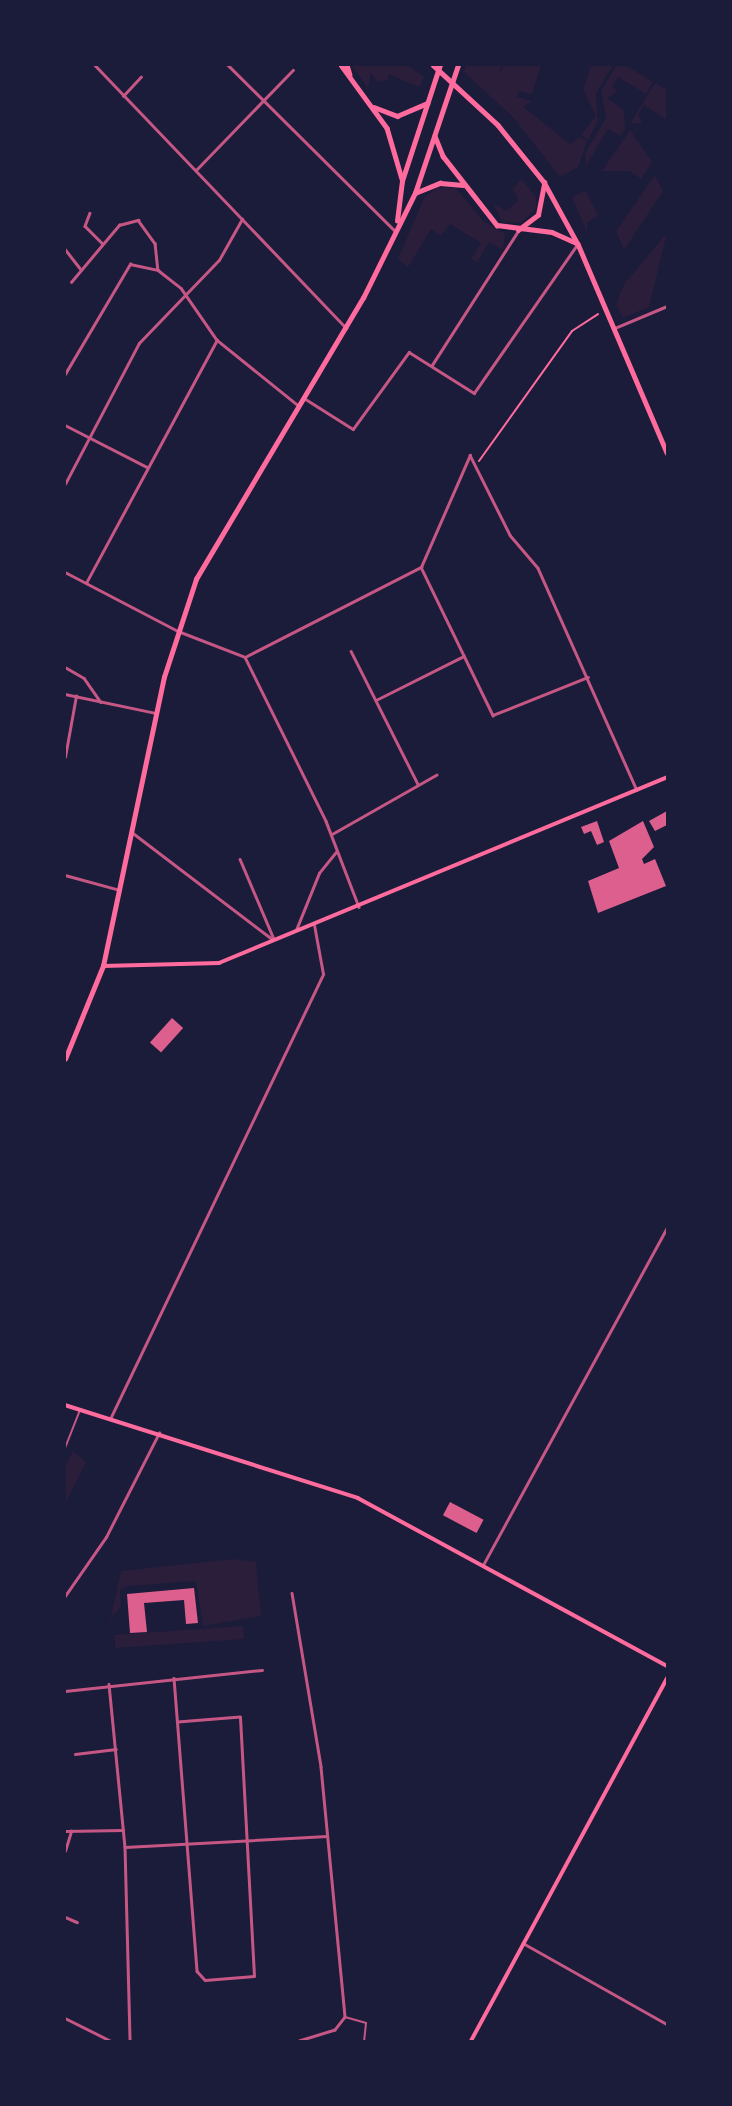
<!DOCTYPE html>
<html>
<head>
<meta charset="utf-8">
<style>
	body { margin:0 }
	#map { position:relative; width:732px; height:2106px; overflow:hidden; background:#1b1b3a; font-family:"IBM Plex Sans",sans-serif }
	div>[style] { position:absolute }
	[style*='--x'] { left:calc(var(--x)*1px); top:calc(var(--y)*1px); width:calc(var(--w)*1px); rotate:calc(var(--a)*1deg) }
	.green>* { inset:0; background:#2a1e3b; transform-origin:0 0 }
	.building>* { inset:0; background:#dd5f8e; transform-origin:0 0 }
	.path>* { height:2px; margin:-1px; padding:0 1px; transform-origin:1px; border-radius:1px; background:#ff6b9d }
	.service>* { height:2px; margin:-1px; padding:0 1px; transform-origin:1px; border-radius:1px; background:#c65784 }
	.minor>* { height:2.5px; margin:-1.25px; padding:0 1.25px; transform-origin:1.25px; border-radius:1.25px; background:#c65784 }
	.secondary>* { height:3.5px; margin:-1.75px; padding:0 1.75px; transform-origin:1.75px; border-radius:1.75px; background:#ff6b9d }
	.primary>* { height:4.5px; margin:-2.25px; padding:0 2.25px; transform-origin:2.25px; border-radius:2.25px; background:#ff6b9d }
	span { translate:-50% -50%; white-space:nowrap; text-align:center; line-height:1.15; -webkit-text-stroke:5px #1b1b3a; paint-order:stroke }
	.frame { position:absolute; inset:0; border:66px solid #1b1b3a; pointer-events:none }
</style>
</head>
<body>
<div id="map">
	<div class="green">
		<div style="clip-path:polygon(351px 65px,407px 65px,424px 77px,420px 87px,388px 74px,388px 80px,376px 81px,371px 72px,368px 88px)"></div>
		<div style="clip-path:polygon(466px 65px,501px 65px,500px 75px,503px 65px,541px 65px,532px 94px,519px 91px,517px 97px,532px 101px,523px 107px,570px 144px,580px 137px,587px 141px,578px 167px,560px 177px,513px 117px,464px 72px)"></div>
		<div style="clip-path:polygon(591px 65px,613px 65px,596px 93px,598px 121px,588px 140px,581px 135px,596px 116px,583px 90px)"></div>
		<div style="clip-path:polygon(625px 65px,653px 82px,646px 94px,618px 77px,612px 87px,618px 91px,607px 98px,624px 110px,625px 129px,620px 136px,608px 129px,586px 166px,585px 153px,606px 118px,601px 91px,616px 66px)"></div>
		<div style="clip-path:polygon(655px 83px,667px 90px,667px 120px,644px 105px,638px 115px,642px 123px,633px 123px,640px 135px,631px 122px)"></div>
		<div style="clip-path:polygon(630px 130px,652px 162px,641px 179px,630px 171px,602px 171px)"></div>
		<div style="clip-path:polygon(655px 175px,663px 191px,624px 250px,616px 231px)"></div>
		<div style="clip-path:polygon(522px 179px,536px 197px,536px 209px,521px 223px,502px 222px,493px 203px,506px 211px,519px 200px,512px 189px)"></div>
		<div style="clip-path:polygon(438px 187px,456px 188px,483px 221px,505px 234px,503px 250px,489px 242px,477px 262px,471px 259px,481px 243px,450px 224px,441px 236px,431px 229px,408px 267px,398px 259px,424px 198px)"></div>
		<div style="clip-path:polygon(585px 190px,598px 215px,587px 223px,587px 232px,572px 198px)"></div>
		<div style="clip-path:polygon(667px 233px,649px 307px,623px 318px,616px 305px,624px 284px)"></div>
		<div style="clip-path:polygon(73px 1451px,86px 1462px,65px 1504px,65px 1466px)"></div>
		<div style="clip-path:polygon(233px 1559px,256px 1562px,261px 1616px,203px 1626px,196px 1581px,127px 1586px,120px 1590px,121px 1607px,112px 1616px,103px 1654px,121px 1571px)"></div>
		<div style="left:243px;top:1626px;width:13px;height:129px;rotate:86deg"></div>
	</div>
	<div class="building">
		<div style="clip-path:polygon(667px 811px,667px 825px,655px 831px,649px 821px)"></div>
		<div style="clip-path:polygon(597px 821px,604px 842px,597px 845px,591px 831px,584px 834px,581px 827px)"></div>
		<div style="clip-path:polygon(643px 821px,654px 847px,642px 859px,644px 864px,655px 859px,666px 886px,598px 913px,588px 881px,619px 868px,609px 841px)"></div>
		<div style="left:172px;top:1018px;width:15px;height:33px;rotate:42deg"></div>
		<div style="left:450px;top:1502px;width:38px;height:15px;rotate:28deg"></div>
		<div style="clip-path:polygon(194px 1588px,198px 1623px,186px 1624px,184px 1600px,144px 1603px,147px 1632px,130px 1633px,127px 1594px)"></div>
	</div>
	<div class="path">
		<div style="--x:479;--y:461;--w:160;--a:-54.4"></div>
		<div style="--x:572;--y:331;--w:31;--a:-33"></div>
	</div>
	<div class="service">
		<div style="--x:65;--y:1448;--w:41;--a:-68.5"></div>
		<div style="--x:345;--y:2017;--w:22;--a:16"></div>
		<div style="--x:366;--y:2023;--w:18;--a:96"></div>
	</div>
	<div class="minor">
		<div style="--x:95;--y:65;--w:364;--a:46.3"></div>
		<div style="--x:228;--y:65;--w:234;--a:44.8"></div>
		<div style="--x:123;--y:96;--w:26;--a:-47"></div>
		<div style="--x:196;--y:170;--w:139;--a:-45.9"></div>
		<div style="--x:90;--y:213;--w:14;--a:111"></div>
		<div style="--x:85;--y:226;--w:24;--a:45"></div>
		<div style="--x:65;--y:249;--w:24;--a:52"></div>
		<div style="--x:71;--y:282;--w:75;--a:-49.9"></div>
		<div style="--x:119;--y:225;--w:20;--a:-15"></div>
		<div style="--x:138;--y:220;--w:29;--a:54"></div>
		<div style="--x:155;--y:243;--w:27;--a:84"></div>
		<div style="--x:158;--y:270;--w:29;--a:38"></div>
		<div style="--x:181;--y:288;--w:63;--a:55.3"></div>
		<div style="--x:217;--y:340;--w:105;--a:38.8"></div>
		<div style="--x:615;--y:328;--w:56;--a:-22.9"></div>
		<div style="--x:432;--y:365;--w:159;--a:-57.3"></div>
		<div style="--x:65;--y:374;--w:128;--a:-59.4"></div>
		<div style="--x:130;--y:264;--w:29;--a:12"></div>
		<div style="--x:304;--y:398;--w:58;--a:32.3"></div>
		<div style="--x:353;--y:429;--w:95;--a:-54"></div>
		<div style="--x:409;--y:352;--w:77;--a:32.2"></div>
		<div style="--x:474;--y:393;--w:180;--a:-55.2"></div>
		<div style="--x:65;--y:425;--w:92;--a:27.1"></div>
		<div style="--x:65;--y:484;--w:159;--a:-62.3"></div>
		<div style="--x:139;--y:343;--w:115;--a:-46.1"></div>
		<div style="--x:219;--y:260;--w:47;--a:-60.7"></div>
		<div style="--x:421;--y:567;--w:165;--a:64.1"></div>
		<div style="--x:493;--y:715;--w:102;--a:-21.8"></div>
		<div style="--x:65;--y:572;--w:127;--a:27.6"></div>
		<div style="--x:178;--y:631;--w:72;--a:21.2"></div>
		<div style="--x:245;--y:657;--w:183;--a:63.7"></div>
		<div style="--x:326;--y:821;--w:92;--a:69"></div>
		<div style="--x:86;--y:583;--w:276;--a:-61.7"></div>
		<div style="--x:351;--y:651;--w:149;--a:63.3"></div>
		<div style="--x:245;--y:657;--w:198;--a:-27.1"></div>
		<div style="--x:421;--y:567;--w:122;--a:-66.4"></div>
		<div style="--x:470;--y:455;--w:89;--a:63.4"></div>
		<div style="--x:510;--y:535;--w:43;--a:49.7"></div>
		<div style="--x:538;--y:568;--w:243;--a:66"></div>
		<div style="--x:65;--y:667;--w:22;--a:30"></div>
		<div style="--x:84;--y:678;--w:29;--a:55"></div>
		<div style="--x:65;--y:694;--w:93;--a:11.8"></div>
		<div style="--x:376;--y:700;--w:98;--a:-26.6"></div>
		<div style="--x:65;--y:757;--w:62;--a:-79.8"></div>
		<div style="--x:133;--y:833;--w:175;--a:37.3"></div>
		<div style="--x:332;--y:834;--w:120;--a:-29.6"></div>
		<div style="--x:240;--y:859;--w:87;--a:67"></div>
		<div style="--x:65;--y:875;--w:57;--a:15.3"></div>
		<div style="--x:296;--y:930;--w:61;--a:-68"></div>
		<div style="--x:319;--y:873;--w:28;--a:-51"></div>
		<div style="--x:110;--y:1419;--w:493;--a:-64.4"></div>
		<div style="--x:323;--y:974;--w:50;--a:-100.4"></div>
		<div style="--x:483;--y:1565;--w:384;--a:-61.4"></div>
		<div style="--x:292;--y:1593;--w:176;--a:80.5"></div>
		<div style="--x:321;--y:1767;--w:251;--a:84.5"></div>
		<div style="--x:345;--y:2017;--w:16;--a:128"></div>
		<div style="--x:335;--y:2030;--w:37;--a:163"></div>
		<div style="--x:65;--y:1596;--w:72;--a:-55.2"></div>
		<div style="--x:106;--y:1537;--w:117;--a:-63"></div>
		<div style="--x:174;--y:1678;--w:294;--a:85.5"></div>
		<div style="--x:197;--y:1971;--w:12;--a:48"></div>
		<div style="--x:205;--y:1980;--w:49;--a:-4.7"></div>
		<div style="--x:254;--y:1976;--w:259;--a:-93.1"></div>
		<div style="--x:240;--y:1717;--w:62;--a:175.4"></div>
		<div style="--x:109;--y:1684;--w:164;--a:84.4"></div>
		<div style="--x:125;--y:1847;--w:194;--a:88.5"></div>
		<div style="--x:65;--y:1691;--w:198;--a:-6.1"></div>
		<div style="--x:75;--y:1754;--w:41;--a:-7"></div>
		<div style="--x:65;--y:1831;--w:58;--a:-1"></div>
		<div style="--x:125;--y:1847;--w:202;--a:-3.1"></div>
		<div style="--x:65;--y:1851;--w:21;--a:-73"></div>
		<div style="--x:65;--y:1917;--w:13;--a:23"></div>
		<div style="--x:523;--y:1943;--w:165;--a:29.4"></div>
		<div style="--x:65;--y:2018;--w:51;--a:26.6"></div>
	</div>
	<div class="secondary">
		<div style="--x:103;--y:966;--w:116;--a:-1.5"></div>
		<div style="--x:219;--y:963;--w:485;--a:-22.5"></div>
		<div style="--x:65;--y:1405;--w:307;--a:17.6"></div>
		<div style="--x:358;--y:1498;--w:352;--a:28.5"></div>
		<div style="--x:471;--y:2041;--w:412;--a:-61.6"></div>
	</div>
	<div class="primary">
		<div style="--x:341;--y:65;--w:78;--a:53.9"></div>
		<div style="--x:387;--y:128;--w:53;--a:73.6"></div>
		<div style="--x:347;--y:65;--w:10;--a:73"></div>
		<div style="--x:433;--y:65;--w:88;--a:42.7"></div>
		<div style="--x:498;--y:125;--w:73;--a:51.1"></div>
		<div style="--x:544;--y:182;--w:71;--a:61.3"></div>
		<div style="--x:578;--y:244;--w:227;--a:66.9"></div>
		<div style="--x:374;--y:107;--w:25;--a:21"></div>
		<div style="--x:397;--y:116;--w:33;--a:-23"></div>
		<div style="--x:435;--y:136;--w:22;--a:68"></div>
		<div style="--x:443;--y:156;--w:88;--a:52"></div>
		<div style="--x:497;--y:225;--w:55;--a:7.3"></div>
		<div style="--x:552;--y:232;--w:27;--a:24"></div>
		<div style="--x:415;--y:193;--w:27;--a:-22"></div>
		<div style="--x:440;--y:183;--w:23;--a:5"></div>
		<div style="--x:397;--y:221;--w:40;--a:-82.9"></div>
		<div style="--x:402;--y:181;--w:122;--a:-71.9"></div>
		<div style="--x:518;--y:230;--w:25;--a:-37"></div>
		<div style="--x:538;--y:215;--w:33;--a:-79"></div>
		<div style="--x:65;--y:1059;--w:100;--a:-67.8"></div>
		<div style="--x:103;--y:966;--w:295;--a:-78.1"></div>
		<div style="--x:164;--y:677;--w:103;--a:-71.9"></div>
		<div style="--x:196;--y:579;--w:327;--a:-59.3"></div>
		<div style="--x:363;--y:298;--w:117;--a:-63.7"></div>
		<div style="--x:415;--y:193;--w:135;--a:-71.4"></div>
	</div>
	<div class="frame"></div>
</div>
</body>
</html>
